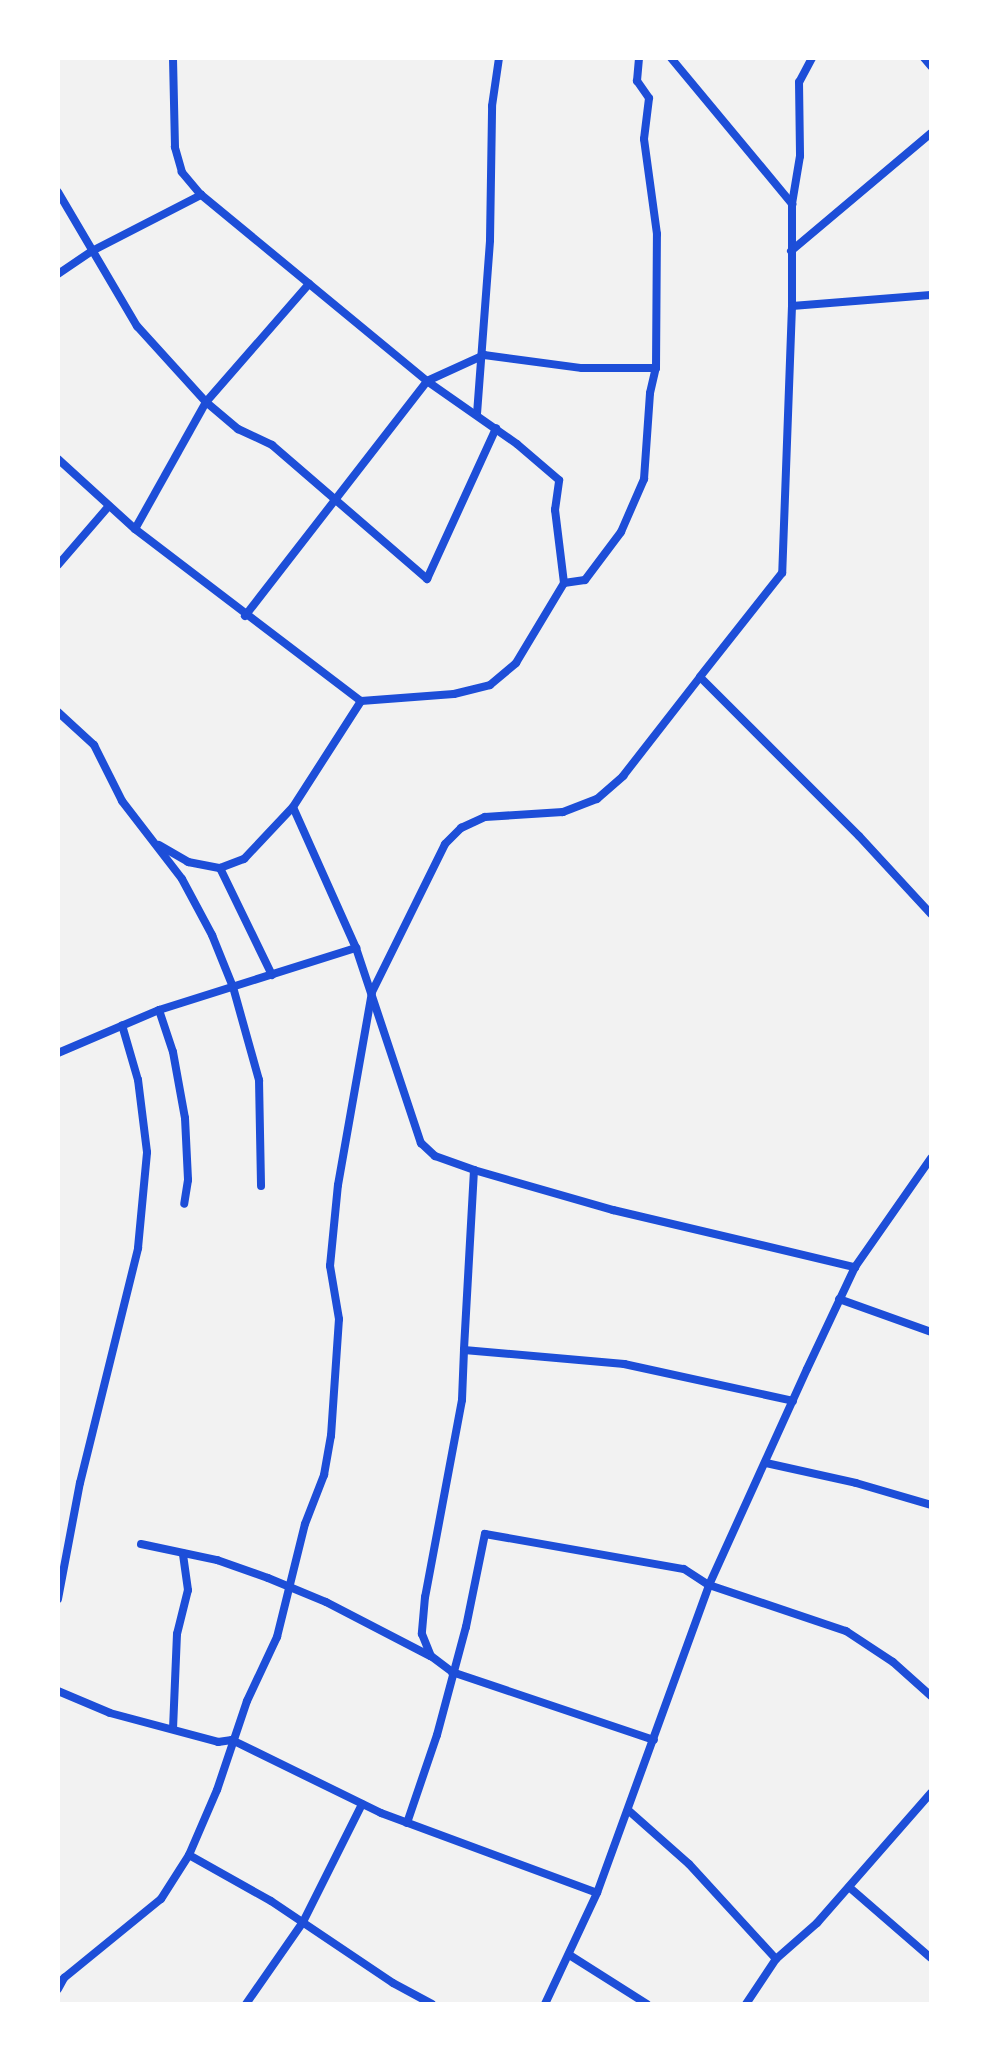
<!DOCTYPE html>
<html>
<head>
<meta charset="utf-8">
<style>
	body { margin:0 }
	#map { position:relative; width:989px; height:2062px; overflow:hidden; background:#f2f2f2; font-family:Manrope,sans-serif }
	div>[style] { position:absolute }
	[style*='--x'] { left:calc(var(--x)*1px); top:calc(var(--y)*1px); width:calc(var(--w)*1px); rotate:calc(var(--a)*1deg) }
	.minor>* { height:8px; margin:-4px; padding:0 4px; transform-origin:4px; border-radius:4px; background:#1d4ed8 }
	span { translate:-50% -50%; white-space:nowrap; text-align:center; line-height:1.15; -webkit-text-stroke:7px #fff; paint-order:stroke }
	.frame { position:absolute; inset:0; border:60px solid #fff; pointer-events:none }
</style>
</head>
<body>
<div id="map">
	<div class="minor">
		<div style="--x:671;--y:58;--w:190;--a:50.3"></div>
		<div style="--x:812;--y:58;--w:27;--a:118"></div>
		<div style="--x:799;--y:82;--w:74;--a:89.2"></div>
		<div style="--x:800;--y:156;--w:49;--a:99.5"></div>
		<div style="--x:792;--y:204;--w:102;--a:90"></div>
		<div style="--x:792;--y:306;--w:139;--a:-4.5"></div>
		<div style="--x:924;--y:58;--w:11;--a:49"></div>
		<div style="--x:58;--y:192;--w:156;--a:59.5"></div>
		<div style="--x:137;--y:326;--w:103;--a:47.8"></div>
		<div style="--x:206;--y:402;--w:42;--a:40.2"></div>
		<div style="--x:238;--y:429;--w:38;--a:25"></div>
		<div style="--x:272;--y:445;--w:205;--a:40.8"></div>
		<div style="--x:427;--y:579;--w:166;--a:-65.4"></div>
		<div style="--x:791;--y:251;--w:183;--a:-40.1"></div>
		<div style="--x:58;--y:274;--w:41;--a:-34.1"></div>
		<div style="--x:92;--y:251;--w:123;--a:-27.2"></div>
		<div style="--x:792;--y:306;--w:267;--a:92.1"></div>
		<div style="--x:782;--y:573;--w:132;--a:128.3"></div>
		<div style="--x:700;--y:677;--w:225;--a:45"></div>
		<div style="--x:859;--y:836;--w:106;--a:47.3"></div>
		<div style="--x:477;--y:414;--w:174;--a:-85.7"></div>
		<div style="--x:490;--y:240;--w:134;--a:-89.1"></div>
		<div style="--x:492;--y:106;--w:49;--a:-81.7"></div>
		<div style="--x:58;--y:459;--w:104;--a:42.3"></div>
		<div style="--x:135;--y:529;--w:284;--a:37.3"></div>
		<div style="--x:361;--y:701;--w:93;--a:-4.3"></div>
		<div style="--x:454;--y:694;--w:37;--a:-14"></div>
		<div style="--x:490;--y:685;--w:34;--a:-40"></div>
		<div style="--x:516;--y:663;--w:93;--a:-59"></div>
		<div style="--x:564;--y:583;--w:74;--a:-97"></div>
		<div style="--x:555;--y:510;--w:30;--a:-82"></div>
		<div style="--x:559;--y:480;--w:55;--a:-139.4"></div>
		<div style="--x:517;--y:444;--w:110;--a:-145"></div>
		<div style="--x:427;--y:381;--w:293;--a:-140.5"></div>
		<div style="--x:201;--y:195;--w:30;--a:-130"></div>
		<div style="--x:182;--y:172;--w:26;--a:-106"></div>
		<div style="--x:175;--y:147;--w:89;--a:-91.3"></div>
		<div style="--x:135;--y:529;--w:145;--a:-60.8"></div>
		<div style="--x:206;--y:402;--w:157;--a:-48.9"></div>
		<div style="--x:58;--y:565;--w:78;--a:-49.2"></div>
		<div style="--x:564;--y:583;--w:21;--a:-8"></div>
		<div style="--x:585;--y:580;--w:60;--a:-53.1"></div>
		<div style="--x:621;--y:532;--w:58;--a:-66.5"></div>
		<div style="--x:644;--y:479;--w:86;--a:-86"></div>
		<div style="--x:650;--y:393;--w:26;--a:-77"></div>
		<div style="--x:656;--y:368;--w:134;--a:-89.6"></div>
		<div style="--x:657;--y:234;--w:96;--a:-97.8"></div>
		<div style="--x:644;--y:139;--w:41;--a:-83"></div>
		<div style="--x:649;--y:98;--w:21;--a:-125"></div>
		<div style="--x:637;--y:81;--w:23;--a:-85"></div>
		<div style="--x:245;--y:616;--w:297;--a:-52.2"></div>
		<div style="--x:427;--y:381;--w:63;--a:-24.5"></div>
		<div style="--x:484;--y:355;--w:99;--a:7.6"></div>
		<div style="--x:582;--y:368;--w:74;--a:0"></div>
		<div style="--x:58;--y:712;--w:49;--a:42.5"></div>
		<div style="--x:94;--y:745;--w:63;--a:63.4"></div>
		<div style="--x:122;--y:801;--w:98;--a:52.4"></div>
		<div style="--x:182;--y:879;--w:64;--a:61.8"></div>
		<div style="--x:212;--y:935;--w:56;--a:68"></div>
		<div style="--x:233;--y:987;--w:97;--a:74.4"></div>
		<div style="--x:259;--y:1080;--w:106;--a:88.9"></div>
		<div style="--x:159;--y:845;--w:34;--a:30"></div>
		<div style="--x:188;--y:862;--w:33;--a:11"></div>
		<div style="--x:220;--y:868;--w:26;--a:-21"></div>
		<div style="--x:244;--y:859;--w:71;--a:-46.7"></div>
		<div style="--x:220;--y:868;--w:119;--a:64.1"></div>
		<div style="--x:356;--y:948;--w:206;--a:71.6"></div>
		<div style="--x:421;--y:1143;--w:19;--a:43"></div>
		<div style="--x:435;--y:1156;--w:41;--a:19.7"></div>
		<div style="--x:474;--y:1170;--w:180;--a:93.2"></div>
		<div style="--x:464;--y:1350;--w:161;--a:5"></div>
		<div style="--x:624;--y:1364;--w:173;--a:12.3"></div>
		<div style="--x:159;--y:1010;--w:44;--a:71.6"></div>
		<div style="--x:173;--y:1052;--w:67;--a:79.7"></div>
		<div style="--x:185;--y:1118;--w:62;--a:87.2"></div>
		<div style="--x:188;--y:1180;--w:24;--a:99"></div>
		<div style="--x:58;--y:1053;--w:110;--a:-23.1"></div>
		<div style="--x:159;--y:1010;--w:207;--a:-17.5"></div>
		<div style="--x:356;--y:948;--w:154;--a:-114.1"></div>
		<div style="--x:293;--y:807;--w:126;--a:-57.3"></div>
		<div style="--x:474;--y:1170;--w:145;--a:16.1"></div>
		<div style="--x:613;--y:1210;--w:249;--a:13.3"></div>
		<div style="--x:839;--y:1299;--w:98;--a:19.7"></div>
		<div style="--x:464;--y:1350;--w:50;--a:92.3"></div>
		<div style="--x:462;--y:1400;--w:200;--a:100.6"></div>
		<div style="--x:425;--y:1597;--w:37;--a:95"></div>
		<div style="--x:422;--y:1634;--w:24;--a:68"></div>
		<div style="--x:431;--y:1656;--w:26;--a:37"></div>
		<div style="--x:452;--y:1672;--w:213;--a:18.6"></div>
		<div style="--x:766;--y:1463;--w:92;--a:12.5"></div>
		<div style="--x:856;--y:1483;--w:78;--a:16.3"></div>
		<div style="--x:141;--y:1544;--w:78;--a:11.9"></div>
		<div style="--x:217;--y:1560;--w:54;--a:19.4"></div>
		<div style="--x:268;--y:1578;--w:63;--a:22.5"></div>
		<div style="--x:326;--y:1602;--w:117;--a:27.4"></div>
		<div style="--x:58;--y:1599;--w:118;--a:-79.3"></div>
		<div style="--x:80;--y:1483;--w:242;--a:-76.1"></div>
		<div style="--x:138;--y:1248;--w:96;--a:-84.6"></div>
		<div style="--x:147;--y:1152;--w:73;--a:-97.1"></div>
		<div style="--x:138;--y:1080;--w:57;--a:-106.2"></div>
		<div style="--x:58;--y:1691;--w:56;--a:22.9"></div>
		<div style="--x:110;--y:1713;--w:112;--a:15"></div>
		<div style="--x:218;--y:1742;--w:14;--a:-8"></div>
		<div style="--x:232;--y:1740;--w:166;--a:26.1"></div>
		<div style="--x:381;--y:1813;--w:230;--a:20.3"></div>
		<div style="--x:173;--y:1729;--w:95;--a:-87.6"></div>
		<div style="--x:177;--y:1634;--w:45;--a:-76"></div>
		<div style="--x:188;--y:1590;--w:37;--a:-98"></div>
		<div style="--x:628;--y:1810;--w:81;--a:41.5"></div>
		<div style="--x:689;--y:1864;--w:129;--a:47.5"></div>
		<div style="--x:407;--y:1823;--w:93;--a:-71.2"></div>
		<div style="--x:437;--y:1735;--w:112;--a:-75"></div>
		<div style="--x:466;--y:1627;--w:95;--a:-78.5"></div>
		<div style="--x:485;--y:1534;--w:202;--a:10"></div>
		<div style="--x:684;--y:1569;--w:30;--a:33"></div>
		<div style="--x:709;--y:1585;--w:145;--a:18.6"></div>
		<div style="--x:846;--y:1631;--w:56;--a:33.4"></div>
		<div style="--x:893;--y:1662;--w:51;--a:41.8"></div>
		<div style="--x:189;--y:1855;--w:94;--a:29.3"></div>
		<div style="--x:271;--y:1901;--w:147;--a:33.9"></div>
		<div style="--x:393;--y:1983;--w:44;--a:28.3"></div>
		<div style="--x:849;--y:1887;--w:108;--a:40.9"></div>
		<div style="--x:571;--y:1956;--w:90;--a:32.3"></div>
		<div style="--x:58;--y:1989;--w:13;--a:-61"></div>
		<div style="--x:64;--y:1978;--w:125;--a:-39.2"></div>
		<div style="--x:161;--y:1899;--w:52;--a:-57.5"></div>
		<div style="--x:189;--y:1855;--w:71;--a:-66.7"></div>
		<div style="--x:217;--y:1790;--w:94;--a:-71.4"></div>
		<div style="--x:247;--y:1701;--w:71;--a:-64.9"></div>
		<div style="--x:277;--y:1637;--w:116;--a:-76.1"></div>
		<div style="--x:305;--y:1524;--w:53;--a:-68.8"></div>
		<div style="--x:324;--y:1475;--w:40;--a:-80"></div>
		<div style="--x:331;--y:1436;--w:117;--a:-86.1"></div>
		<div style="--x:339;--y:1319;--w:54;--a:-99.6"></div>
		<div style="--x:330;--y:1266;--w:81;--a:-84.4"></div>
		<div style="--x:338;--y:1185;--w:196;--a:-80"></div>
		<div style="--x:372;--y:992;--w:165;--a:-63.7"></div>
		<div style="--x:445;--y:844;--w:23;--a:-45"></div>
		<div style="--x:461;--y:828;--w:26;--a:-25"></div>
		<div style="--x:485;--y:817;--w:78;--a:-3.7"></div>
		<div style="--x:563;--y:812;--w:36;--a:-21"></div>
		<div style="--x:597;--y:799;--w:35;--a:-41"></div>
		<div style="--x:623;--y:776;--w:125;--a:-52.1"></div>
		<div style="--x:246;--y:2004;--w:100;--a:-55.2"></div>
		<div style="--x:303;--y:1922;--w:132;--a:-63.4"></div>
		<div style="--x:545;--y:2004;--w:123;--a:-64.9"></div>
		<div style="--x:597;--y:1893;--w:328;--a:-70"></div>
		<div style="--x:709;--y:1585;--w:237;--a:-65.6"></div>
		<div style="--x:807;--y:1369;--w:113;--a:-64.8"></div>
		<div style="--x:855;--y:1267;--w:133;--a:-55.1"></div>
		<div style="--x:746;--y:2004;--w:54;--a:-56.3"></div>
		<div style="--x:776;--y:1959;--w:55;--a:-41.3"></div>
		<div style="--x:817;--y:1923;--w:173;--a:-48.8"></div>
	</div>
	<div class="frame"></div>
</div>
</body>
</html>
